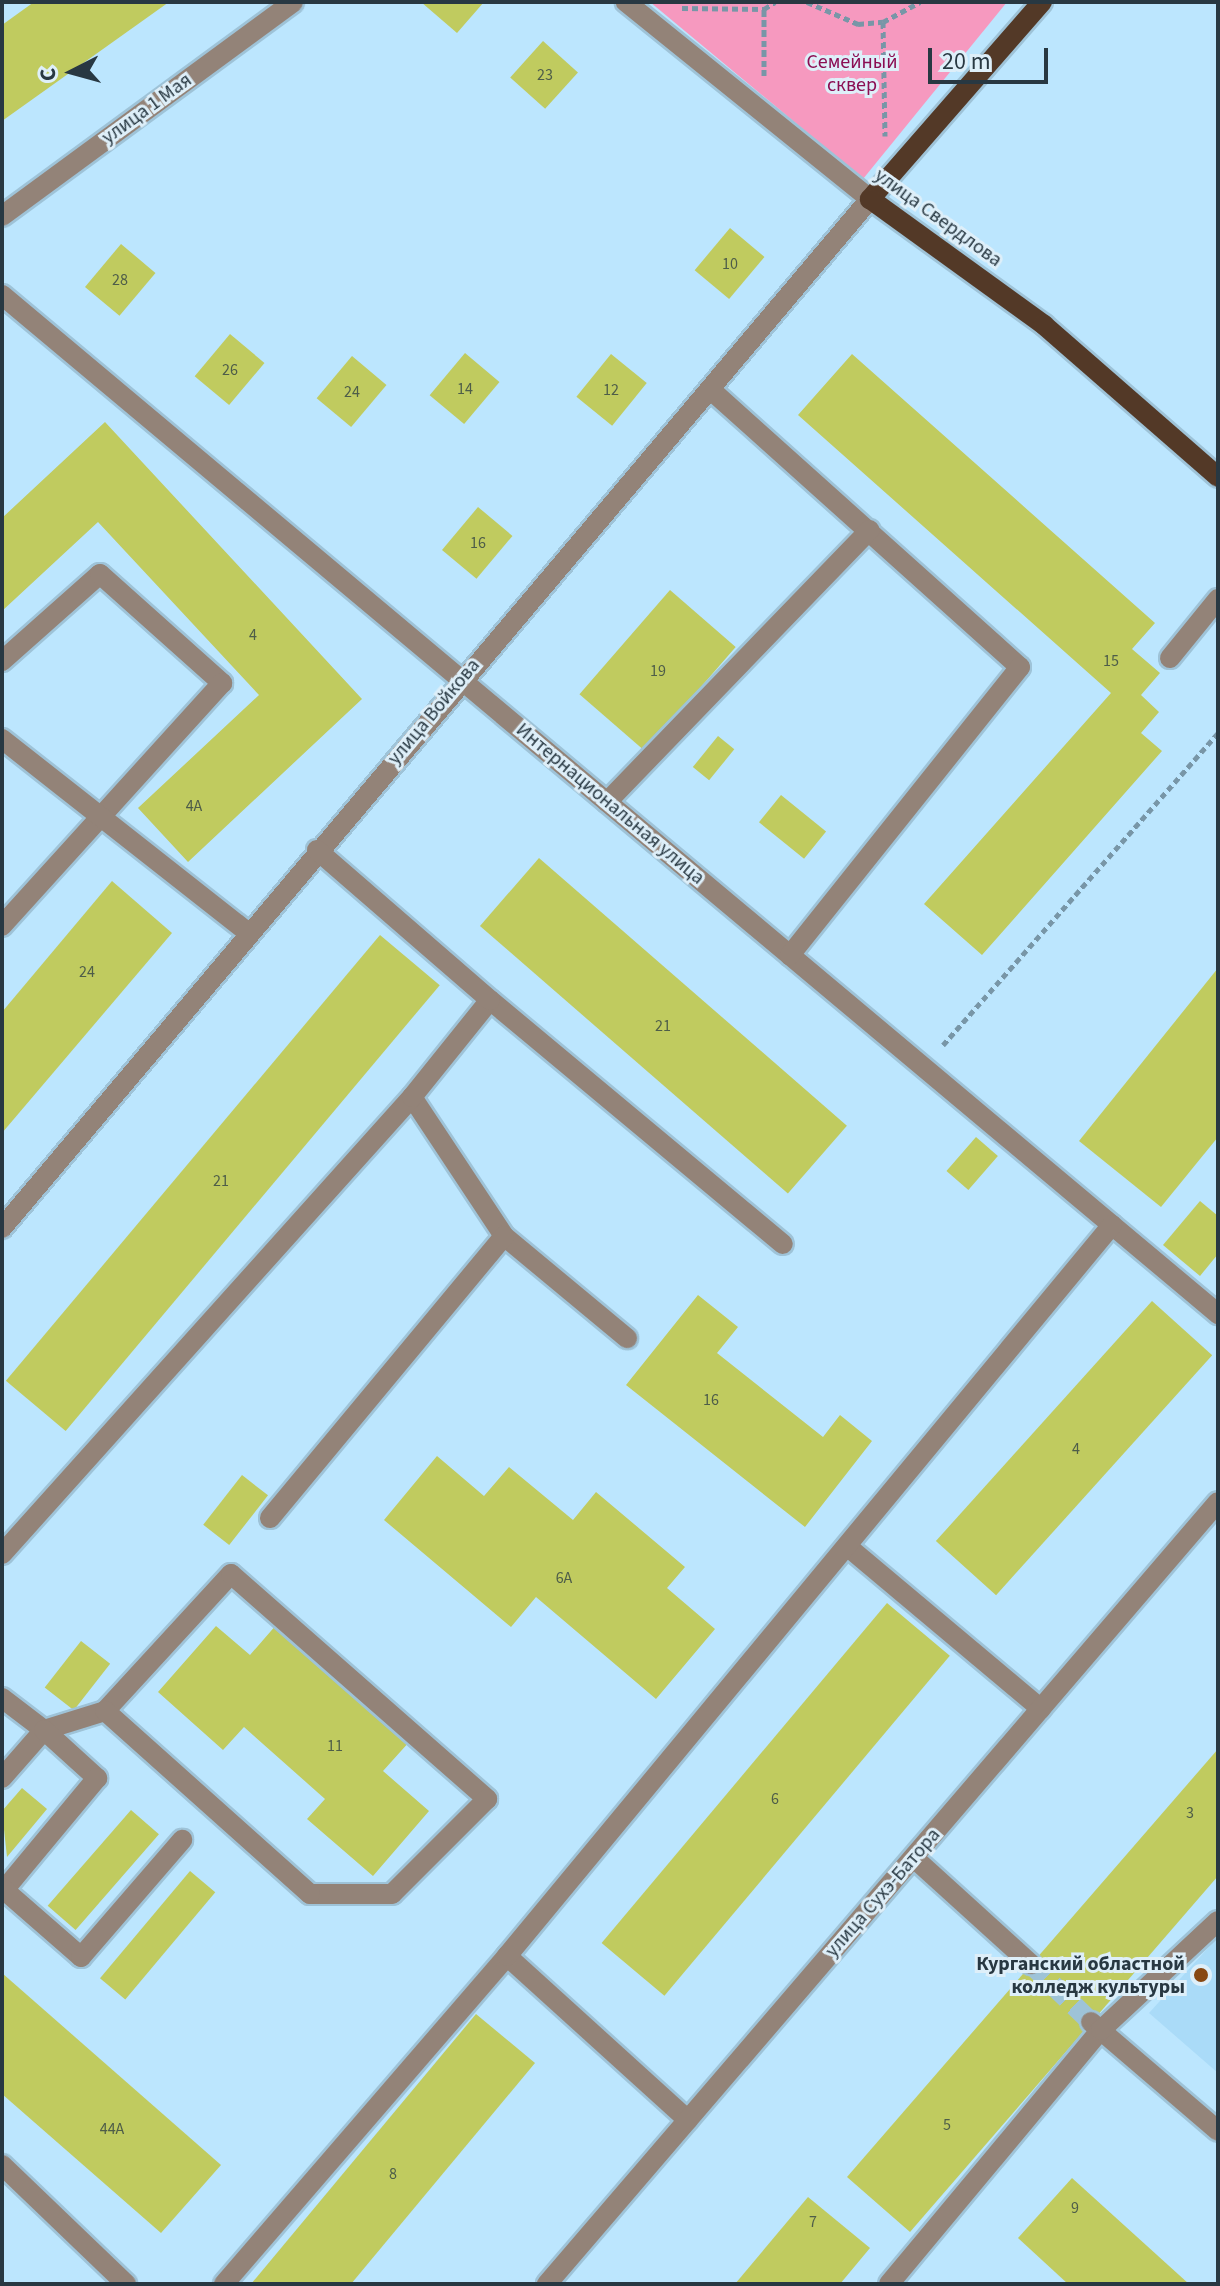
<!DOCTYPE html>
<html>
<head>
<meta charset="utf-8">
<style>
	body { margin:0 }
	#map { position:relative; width:1220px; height:2286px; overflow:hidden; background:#bce6fe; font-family:"Source Sans 3",sans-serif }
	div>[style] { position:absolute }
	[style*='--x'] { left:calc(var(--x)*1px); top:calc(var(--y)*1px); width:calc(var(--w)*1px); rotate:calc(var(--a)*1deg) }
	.built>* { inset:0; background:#aadbf8 }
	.green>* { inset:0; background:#f699bf }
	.building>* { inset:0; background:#c0cb5f; transform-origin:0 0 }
	.minor-tunnel>* { height:20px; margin-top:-10px; transform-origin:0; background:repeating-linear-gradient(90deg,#9ec3d8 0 20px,transparent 0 30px) }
	.path>* { height:5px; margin-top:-2.5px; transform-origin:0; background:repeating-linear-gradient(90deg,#7896a7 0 6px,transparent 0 10px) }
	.roads { filter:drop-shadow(2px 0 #9ec3d8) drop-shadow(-2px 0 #9ec3d8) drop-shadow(0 2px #9ec3d8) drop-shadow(0 -2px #9ec3d8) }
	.minor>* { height:20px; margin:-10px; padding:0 10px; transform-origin:10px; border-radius:10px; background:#938378 }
	.major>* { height:20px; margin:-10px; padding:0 10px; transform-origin:10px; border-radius:10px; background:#533927 }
	.dots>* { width:22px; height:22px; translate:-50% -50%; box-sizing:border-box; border:4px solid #deeff9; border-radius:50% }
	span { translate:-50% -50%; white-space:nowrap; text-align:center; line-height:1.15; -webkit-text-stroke:6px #deeff9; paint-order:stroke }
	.number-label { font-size:16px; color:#4e5d49 }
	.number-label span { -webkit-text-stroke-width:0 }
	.park-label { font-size:20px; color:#8b0e53 }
	.street-label { font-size:20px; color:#283842 }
	.poi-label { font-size:20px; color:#283842; font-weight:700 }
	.right { translate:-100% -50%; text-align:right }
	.frame { position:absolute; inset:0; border:4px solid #283842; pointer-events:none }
	.north { position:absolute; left:32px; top:32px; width:80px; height:80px; -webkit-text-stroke:6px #deeff9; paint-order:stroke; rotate:264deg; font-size:22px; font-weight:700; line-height:32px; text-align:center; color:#283842 }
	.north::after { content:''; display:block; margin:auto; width:28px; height:36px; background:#283842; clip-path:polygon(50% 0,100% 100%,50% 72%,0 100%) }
	.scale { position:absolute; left:928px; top:48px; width:120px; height:36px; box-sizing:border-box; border:4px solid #283842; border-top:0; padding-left:10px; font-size:24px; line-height:28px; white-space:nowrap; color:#283842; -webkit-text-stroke:6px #deeff9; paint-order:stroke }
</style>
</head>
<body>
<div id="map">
	<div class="built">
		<div style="clip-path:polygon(1218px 1937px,1218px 2073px,1149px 2013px)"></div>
	</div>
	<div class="green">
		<div style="clip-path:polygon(650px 2px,1007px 2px,863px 179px)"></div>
	</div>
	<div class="building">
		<div style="clip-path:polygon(34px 2px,169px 2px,2px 121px,2px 25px)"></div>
		<div style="clip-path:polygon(421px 2px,484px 2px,457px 33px)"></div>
		<div style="left:543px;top:41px;width:47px;height:49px;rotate:42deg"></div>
		<div style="left:730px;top:228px;width:45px;height:55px;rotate:40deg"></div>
		<div style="left:121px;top:244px;width:45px;height:56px;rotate:40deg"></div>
		<div style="left:230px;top:334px;width:45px;height:55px;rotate:40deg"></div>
		<div style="left:465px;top:353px;width:45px;height:55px;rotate:40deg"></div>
		<div style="left:611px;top:354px;width:46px;height:55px;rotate:39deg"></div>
		<div style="clip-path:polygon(852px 354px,1155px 623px,1132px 649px,1160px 673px,1141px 695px,1159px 712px,1141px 733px,1162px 751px,982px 955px,924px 904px,1111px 693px,798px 415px)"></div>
		<div style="left:352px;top:356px;width:45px;height:55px;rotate:40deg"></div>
		<div style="clip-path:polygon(105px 422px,362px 699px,188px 862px,138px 808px,259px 695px,98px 522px,2px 611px,2px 518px)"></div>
		<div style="left:478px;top:507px;width:45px;height:56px;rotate:40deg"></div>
		<div style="left:670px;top:590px;width:87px;height:138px;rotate:41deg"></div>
		<div style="left:718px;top:736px;width:21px;height:40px;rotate:39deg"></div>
		<div style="left:781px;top:795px;width:58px;height:35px;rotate:39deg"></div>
		<div style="left:539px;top:858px;width:408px;height:90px;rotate:41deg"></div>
		<div style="clip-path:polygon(112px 881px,172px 933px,2px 1133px,2px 1012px)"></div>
		<div style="left:380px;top:935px;width:78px;height:582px;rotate:40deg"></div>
		<div style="clip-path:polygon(1218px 968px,1218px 1137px,1161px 1207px,1079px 1141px)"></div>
		<div style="left:976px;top:1137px;width:29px;height:45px;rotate:41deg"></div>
		<div style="clip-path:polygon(1200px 1201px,1218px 1216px,1218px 1254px,1200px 1276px,1163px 1245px)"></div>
		<div style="clip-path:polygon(698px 1295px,738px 1327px,717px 1353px,823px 1437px,840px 1415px,872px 1441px,805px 1527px,626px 1385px)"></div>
		<div style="left:1152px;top:1301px;width:81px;height:323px;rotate:42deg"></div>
		<div style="clip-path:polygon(437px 1456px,484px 1496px,509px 1467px,573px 1520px,596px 1492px,685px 1567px,667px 1588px,715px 1629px,656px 1699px,536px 1597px,511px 1627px,384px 1520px)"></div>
		<div style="left:242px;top:1475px;width:33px;height:63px;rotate:38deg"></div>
		<div style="left:887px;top:1603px;width:82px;height:444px;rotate:40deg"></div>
		<div style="clip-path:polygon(277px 1624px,410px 1741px,383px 1771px,429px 1811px,373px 1876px,307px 1819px,325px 1799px,244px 1727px,223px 1750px,158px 1692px,216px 1626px,250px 1655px)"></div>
		<div style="left:81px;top:1641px;width:37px;height:59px;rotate:38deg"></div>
		<div style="clip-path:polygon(1218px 1749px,1218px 1876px,910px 2232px,847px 2177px)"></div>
		<div style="clip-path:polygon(22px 1788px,47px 1809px,7px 1857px,2px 1811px)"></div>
		<div style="left:131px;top:1810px;width:37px;height:127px;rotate:41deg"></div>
		<div style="left:190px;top:1871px;width:33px;height:140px;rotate:40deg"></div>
		<div style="clip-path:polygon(2px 1973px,221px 2165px,161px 2233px,2px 2094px)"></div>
		<div style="clip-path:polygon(476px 2014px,535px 2063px,351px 2284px,251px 2284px)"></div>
		<div style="clip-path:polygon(1072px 2178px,1189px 2284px,1068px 2284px,1018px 2238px)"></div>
		<div style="clip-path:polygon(808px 2197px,870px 2248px,840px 2284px,735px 2284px)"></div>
	</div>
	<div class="minor-tunnel">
		<div style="--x:1031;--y:1964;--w:83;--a:44"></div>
	</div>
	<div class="path">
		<div style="--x:807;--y:2;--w:56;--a:23.3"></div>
		<div style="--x:858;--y:24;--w:25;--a:-5"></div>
		<div style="--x:883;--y:22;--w:42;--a:-28.4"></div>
		<div style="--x:682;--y:8;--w:82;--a:0.7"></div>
		<div style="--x:764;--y:9;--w:13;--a:-32"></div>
		<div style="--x:883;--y:22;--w:114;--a:89"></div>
		<div style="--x:764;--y:76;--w:67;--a:-90"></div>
		<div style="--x:943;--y:1045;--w:416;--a:-48.6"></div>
	</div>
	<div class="roads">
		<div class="minor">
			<div style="--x:2;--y:216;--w:361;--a:-36.3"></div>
			<div style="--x:2;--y:295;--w:1587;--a:39.96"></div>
			<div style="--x:711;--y:390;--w:415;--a:41.9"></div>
			<div style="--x:1020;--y:667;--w:369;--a:128.6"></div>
			<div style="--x:1170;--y:658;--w:76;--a:-50.9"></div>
			<div style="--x:2;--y:661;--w:131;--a:-41.6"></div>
			<div style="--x:100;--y:574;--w:164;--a:41.8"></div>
			<div style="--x:222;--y:683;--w:328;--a:132.2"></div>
			<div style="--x:2;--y:739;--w:315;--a:38.2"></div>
			<div style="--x:607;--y:802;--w:378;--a:-46"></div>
			<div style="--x:490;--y:1000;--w:381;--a:39.8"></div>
			<div style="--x:412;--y:1097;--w:167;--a:56.5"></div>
			<div style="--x:504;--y:1236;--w:160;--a:39.7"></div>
			<div style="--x:2;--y:1228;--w:1346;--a:-49.85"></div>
			<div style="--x:870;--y:199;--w:314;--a:-141.1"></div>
			<div style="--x:270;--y:1518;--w:366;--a:-50.3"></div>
			<div style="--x:847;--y:1546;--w:253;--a:40"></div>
			<div style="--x:2;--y:1554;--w:614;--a:-48.1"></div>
			<div style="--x:412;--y:1097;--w:124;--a:-51.2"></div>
			<div style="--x:490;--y:1000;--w:229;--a:-139.1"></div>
			<div style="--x:2;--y:1698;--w:53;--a:37.3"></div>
			<div style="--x:44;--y:1730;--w:64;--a:-17.3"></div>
			<div style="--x:105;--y:1711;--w:186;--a:-47.4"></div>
			<div style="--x:231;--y:1574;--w:341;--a:41.3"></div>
			<div style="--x:487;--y:1799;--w:134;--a:135"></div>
			<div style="--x:392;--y:1894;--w:82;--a:180"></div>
			<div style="--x:310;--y:1894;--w:275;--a:-138.2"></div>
			<div style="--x:2;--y:1778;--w:64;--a:-48.8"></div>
			<div style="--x:44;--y:1730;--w:72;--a:42.2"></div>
			<div style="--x:97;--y:1778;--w:146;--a:129.7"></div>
			<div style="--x:914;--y:1858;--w:158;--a:42.2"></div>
			<div style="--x:2;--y:1888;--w:105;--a:41.1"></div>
			<div style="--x:81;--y:1957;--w:155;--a:-49.2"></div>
			<div style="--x:507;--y:1956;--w:244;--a:42.2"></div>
			<div style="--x:1091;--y:2022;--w:167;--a:40.6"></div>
			<div style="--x:2;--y:2165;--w:172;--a:43.8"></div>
			<div style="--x:224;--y:2284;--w:433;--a:-49.2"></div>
			<div style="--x:507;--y:1956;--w:949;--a:-50.39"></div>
			<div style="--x:547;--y:2284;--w:1030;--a:-49.37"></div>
			<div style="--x:889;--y:2284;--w:331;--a:-50.2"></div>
			<div style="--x:1101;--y:2030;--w:160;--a:-43"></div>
		</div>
		<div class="major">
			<div style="--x:1042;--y:2;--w:262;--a:131.1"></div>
			<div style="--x:870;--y:199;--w:215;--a:35.9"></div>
			<div style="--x:1044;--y:325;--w:231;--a:41.1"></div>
		</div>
	</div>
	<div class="dots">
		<div style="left:1201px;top:1975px;background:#884812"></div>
	</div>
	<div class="number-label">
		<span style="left:545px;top:75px">23</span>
		<span style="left:730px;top:264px">10</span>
		<span style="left:120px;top:280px">28</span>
		<span style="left:230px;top:370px">26</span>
		<span style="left:465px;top:389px">14</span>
		<span style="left:611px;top:390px">12</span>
		<span style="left:352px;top:392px">24</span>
		<span style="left:478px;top:543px">16</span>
		<span style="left:253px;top:635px">4</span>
		<span style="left:1111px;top:661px">15</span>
		<span style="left:658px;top:671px">19</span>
		<span style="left:194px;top:806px">4А</span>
		<span style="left:87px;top:972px">24</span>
		<span style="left:663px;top:1026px">21</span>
		<span style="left:221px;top:1181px">21</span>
		<span style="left:711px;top:1400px">16</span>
		<span style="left:1076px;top:1449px">4</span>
		<span style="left:564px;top:1578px">6А</span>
		<span style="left:335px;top:1746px">11</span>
		<span style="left:775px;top:1799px">6</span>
		<span style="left:1190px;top:1813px">3</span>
		<span style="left:947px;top:2125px">5</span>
		<span style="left:112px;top:2129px">44А</span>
		<span style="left:393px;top:2174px">8</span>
		<span style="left:1075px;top:2208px">9</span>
		<span style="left:813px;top:2222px">7</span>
	</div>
	<div class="park-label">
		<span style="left:852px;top:74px">Семейный<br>сквер</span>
	</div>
	<div class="street-label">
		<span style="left:147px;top:109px;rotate:-36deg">улица 1 Мая</span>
		<span style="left:938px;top:218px;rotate:36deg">улица Свердлова</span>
		<span style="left:434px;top:712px;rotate:-50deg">улица Войкова</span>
		<span style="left:610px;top:804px;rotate:40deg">Интернациональная улица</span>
		<span style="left:883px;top:1893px;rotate:-49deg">улица Сухэ-Батора</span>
	</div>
	<div class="poi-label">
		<span class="right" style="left:1185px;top:1976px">Курганский областной<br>колледж культуры</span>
	</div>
	<div class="frame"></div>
	<div class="north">С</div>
	<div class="scale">20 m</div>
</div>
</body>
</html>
